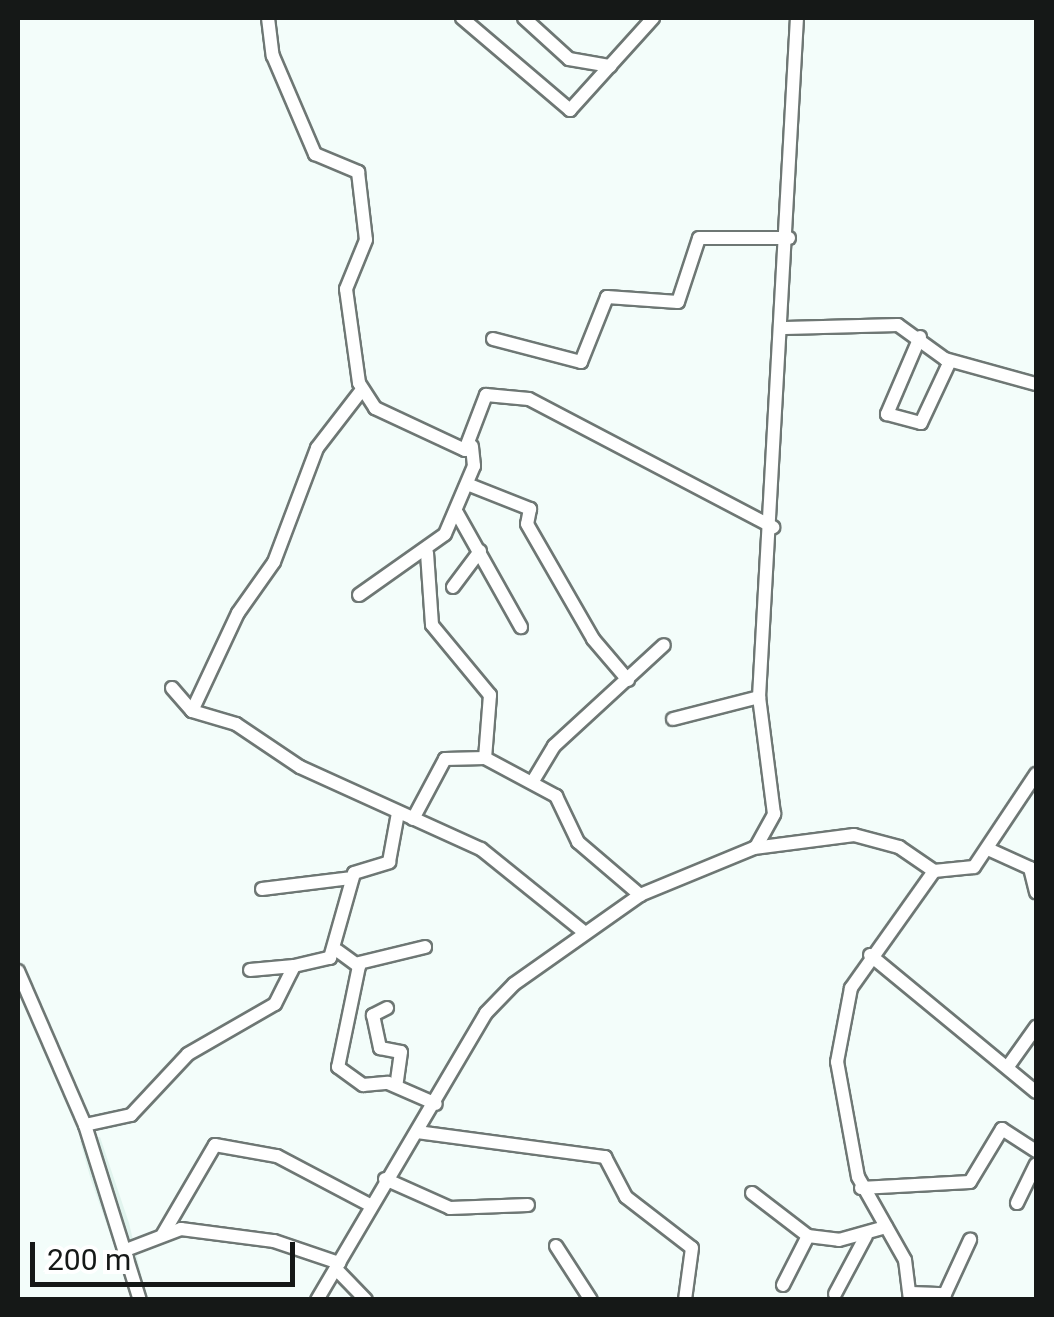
<!DOCTYPE html>
<html>
<head>
<meta charset="utf-8">
<style>
	body { margin:0 }
	#map { position:relative; width:1054px; height:1317px; overflow:hidden; background:#f3fdfa; font-family:Roboto,sans-serif }
	div>[style] { position:absolute }
	[style*='--x'] { left:calc(var(--x)*1px); top:calc(var(--y)*1px); width:calc(var(--w)*1px); rotate:calc(var(--a)*1deg) }
	.built>* { inset:0; background:#e1f4ee }
	.roads { filter:drop-shadow(2px 0 #6e7774) drop-shadow(-2px 0 #6e7774) drop-shadow(0 2px #6e7774) drop-shadow(0 -2px #6e7774) }
	.minor>* { height:12px; margin:-6px; padding:0 6px; transform-origin:6px; border-radius:6px; background:#fff }
	span { translate:-50% -50%; white-space:nowrap; text-align:center; line-height:1.15; -webkit-text-stroke:9px #fff; paint-order:stroke }
	.frame { position:absolute; inset:0; border:20px solid #151817; pointer-events:none }
	.scale { position:absolute; left:30px; top:1242px; width:265px; height:45px; box-sizing:border-box; border:5px solid #151817; border-top:0; padding-left:12px; font-size:30px; line-height:35px; white-space:nowrap; color:#151817; -webkit-text-stroke:8px #fff; paint-order:stroke }
</style>
</head>
<body>
<div id="map">
	<div class="built">
		<div style="clip-path:polygon(100px 1137px,129px 1223px,147px 1299px,133px 1299px,91px 1180px,80px 1141px)"></div>
	</div>
	<div class="roads">
		<div class="minor">
			<div style="--x:268;--y:18;--w:38;--a:83"></div>
			<div style="--x:273;--y:56;--w:107;--a:66.8"></div>
			<div style="--x:315;--y:154;--w:47;--a:22.7"></div>
			<div style="--x:358;--y:172;--w:68;--a:83.3"></div>
			<div style="--x:366;--y:240;--w:53;--a:112.2"></div>
			<div style="--x:346;--y:289;--w:95;--a:82.1"></div>
			<div style="--x:359;--y:383;--w:30;--a:57"></div>
			<div style="--x:375;--y:408;--w:99;--a:25"></div>
			<div style="--x:465;--y:450;--w:59;--a:-69.1"></div>
			<div style="--x:486;--y:395;--w:43;--a:5.3"></div>
			<div style="--x:529;--y:399;--w:276;--a:27.7"></div>
			<div style="--x:462;--y:18;--w:142;--a:40.4"></div>
			<div style="--x:570;--y:110;--w:124;--a:-47.9"></div>
			<div style="--x:524;--y:18;--w:61;--a:42.3"></div>
			<div style="--x:569;--y:59;--w:42;--a:9.7"></div>
			<div style="--x:785;--y:328;--w:113;--a:-1.5"></div>
			<div style="--x:898;--y:325;--w:58;--a:35.9"></div>
			<div style="--x:945;--y:359;--w:94;--a:15.4"></div>
			<div style="--x:920;--y:337;--w:84;--a:113.2"></div>
			<div style="--x:887;--y:414;--w:35;--a:15"></div>
			<div style="--x:921;--y:423;--w:68;--a:-64.9"></div>
			<div style="--x:493;--y:339;--w:91;--a:14.6"></div>
			<div style="--x:581;--y:362;--w:70;--a:-68.2"></div>
			<div style="--x:607;--y:297;--w:71;--a:4"></div>
			<div style="--x:678;--y:302;--w:67;--a:-71.8"></div>
			<div style="--x:699;--y:238;--w:90;--a:0"></div>
			<div style="--x:467;--y:484;--w:68;--a:21.6"></div>
			<div style="--x:530;--y:509;--w:15;--a:101"></div>
			<div style="--x:527;--y:524;--w:133;--a:60.1"></div>
			<div style="--x:593;--y:639;--w:54;--a:49.5"></div>
			<div style="--x:457;--y:513;--w:131;--a:60.7"></div>
			<div style="--x:427;--y:553;--w:72;--a:86"></div>
			<div style="--x:432;--y:625;--w:91;--a:50.4"></div>
			<div style="--x:490;--y:695;--w:63;--a:94.5"></div>
			<div style="--x:453;--y:587;--w:45;--a:-53.1"></div>
			<div style="--x:359;--y:595;--w:105;--a:-35.3"></div>
			<div style="--x:445;--y:534;--w:74;--a:-66.9"></div>
			<div style="--x:474;--y:466;--w:20;--a:-96"></div>
			<div style="--x:172;--y:688;--w:30;--a:49"></div>
			<div style="--x:192;--y:711;--w:46;--a:16.5"></div>
			<div style="--x:236;--y:724;--w:77;--a:33.9"></div>
			<div style="--x:300;--y:767;--w:199;--a:24.4"></div>
			<div style="--x:481;--y:849;--w:132;--a:38.9"></div>
			<div style="--x:192;--y:711;--w:108;--a:-64.9"></div>
			<div style="--x:238;--y:613;--w:62;--a:-54.8"></div>
			<div style="--x:274;--y:562;--w:122;--a:-69.3"></div>
			<div style="--x:317;--y:448;--w:72;--a:-52.3"></div>
			<div style="--x:673;--y:719;--w:89;--a:-14.3"></div>
			<div style="--x:533;--y:781;--w:41;--a:-59"></div>
			<div style="--x:554;--y:746;--w:149;--a:-42.6"></div>
			<div style="--x:413;--y:819;--w:68;--a:-61.9"></div>
			<div style="--x:445;--y:759;--w:40;--a:-1.4"></div>
			<div style="--x:485;--y:758;--w:81;--a:28.2"></div>
			<div style="--x:556;--y:796;--w:51;--a:64.4"></div>
			<div style="--x:578;--y:842;--w:82;--a:40.5"></div>
			<div style="--x:756;--y:847;--w:38;--a:-61"></div>
			<div style="--x:774;--y:814;--w:118;--a:-97.3"></div>
			<div style="--x:759;--y:697;--w:680;--a:-86.8"></div>
			<div style="--x:988;--y:849;--w:46;--a:24.3"></div>
			<div style="--x:1030;--y:868;--w:25;--a:76"></div>
			<div style="--x:262;--y:889;--w:91;--a:-7"></div>
			<div style="--x:338;--y:951;--w:26;--a:36"></div>
			<div style="--x:359;--y:966;--w:103;--a:101.7"></div>
			<div style="--x:338;--y:1067;--w:31;--a:36"></div>
			<div style="--x:363;--y:1085;--w:25;--a:-5"></div>
			<div style="--x:388;--y:1083;--w:52;--a:23.6"></div>
			<div style="--x:870;--y:955;--w:215;--a:39.5"></div>
			<div style="--x:359;--y:963;--w:68;--a:-13.6"></div>
			<div style="--x:250;--y:970;--w:44;--a:-5.2"></div>
			<div style="--x:18;--y:971;--w:168;--a:66.5"></div>
			<div style="--x:85;--y:1125;--w:183;--a:72.6"></div>
			<div style="--x:387;--y:1008;--w:16;--a:153"></div>
			<div style="--x:373;--y:1015;--w:34;--a:78"></div>
			<div style="--x:380;--y:1048;--w:21;--a:11"></div>
			<div style="--x:401;--y:1052;--w:34;--a:98"></div>
			<div style="--x:1009;--y:1065;--w:47;--a:-54.6"></div>
			<div style="--x:85;--y:1125;--w:47;--a:-12.3"></div>
			<div style="--x:131;--y:1115;--w:83;--a:-46.9"></div>
			<div style="--x:188;--y:1054;--w:100;--a:-29.9"></div>
			<div style="--x:275;--y:1004;--w:42;--a:-63.4"></div>
			<div style="--x:294;--y:966;--w:37;--a:-13"></div>
			<div style="--x:330;--y:958;--w:88;--a:-74.2"></div>
			<div style="--x:354;--y:873;--w:37;--a:-17"></div>
			<div style="--x:389;--y:862;--w:50;--a:-79.6"></div>
			<div style="--x:417;--y:1132;--w:190;--a:7.6"></div>
			<div style="--x:605;--y:1157;--w:45;--a:62.3"></div>
			<div style="--x:626;--y:1197;--w:83;--a:37.7"></div>
			<div style="--x:692;--y:1248;--w:52;--a:97.7"></div>
			<div style="--x:385;--y:1179;--w:71;--a:24"></div>
			<div style="--x:450;--y:1208;--w:78;--a:-2.2"></div>
			<div style="--x:861;--y:1188;--w:109;--a:-3.2"></div>
			<div style="--x:970;--y:1182;--w:62;--a:-58.9"></div>
			<div style="--x:1002;--y:1129;--w:40;--a:32.9"></div>
			<div style="--x:752;--y:1193;--w:71;--a:37.5"></div>
			<div style="--x:808;--y:1236;--w:31;--a:7"></div>
			<div style="--x:839;--y:1240;--w:49;--a:-15.5"></div>
			<div style="--x:1017;--y:1203;--w:43;--a:-64"></div>
			<div style="--x:163;--y:1234;--w:103;--a:-59.7"></div>
			<div style="--x:215;--y:1145;--w:63;--a:10.1"></div>
			<div style="--x:277;--y:1156;--w:105;--a:27.8"></div>
			<div style="--x:556;--y:1246;--w:64;--a:57.1"></div>
			<div style="--x:126;--y:1250;--w:59;--a:-20.9"></div>
			<div style="--x:181;--y:1229;--w:94;--a:7.4"></div>
			<div style="--x:274;--y:1241;--w:69;--a:18.7"></div>
			<div style="--x:336;--y:1269;--w:43;--a:45.9"></div>
			<div style="--x:783;--y:1285;--w:55;--a:-63"></div>
			<div style="--x:911;--y:1293;--w:34;--a:2"></div>
			<div style="--x:945;--y:1294;--w:60;--a:-65.2"></div>
			<div style="--x:835;--y:1294;--w:66;--a:-61.9"></div>
			<div style="--x:317;--y:1300;--w:333;--a:-59.5"></div>
			<div style="--x:486;--y:1013;--w:40;--a:-46"></div>
			<div style="--x:514;--y:984;--w:154;--a:-35.2"></div>
			<div style="--x:640;--y:895;--w:123;--a:-22.4"></div>
			<div style="--x:754;--y:848;--w:101;--a:-7.4"></div>
			<div style="--x:854;--y:835;--w:47;--a:14.9"></div>
			<div style="--x:899;--y:847;--w:42;--a:34.4"></div>
			<div style="--x:934;--y:871;--w:40;--a:-5.7"></div>
			<div style="--x:974;--y:867;--w:112;--a:-56.3"></div>
			<div style="--x:910;--y:1300;--w:40;--a:-97.1"></div>
			<div style="--x:905;--y:1260;--w:95;--a:-119.5"></div>
			<div style="--x:858;--y:1177;--w:117;--a:-100.3"></div>
			<div style="--x:837;--y:1062;--w:75;--a:-79.3"></div>
			<div style="--x:851;--y:988;--w:143;--a:-54.6"></div>
		</div>
	</div>
	<div class="frame"></div>
	<div class="scale">200 m</div>
</div>
</body>
</html>
